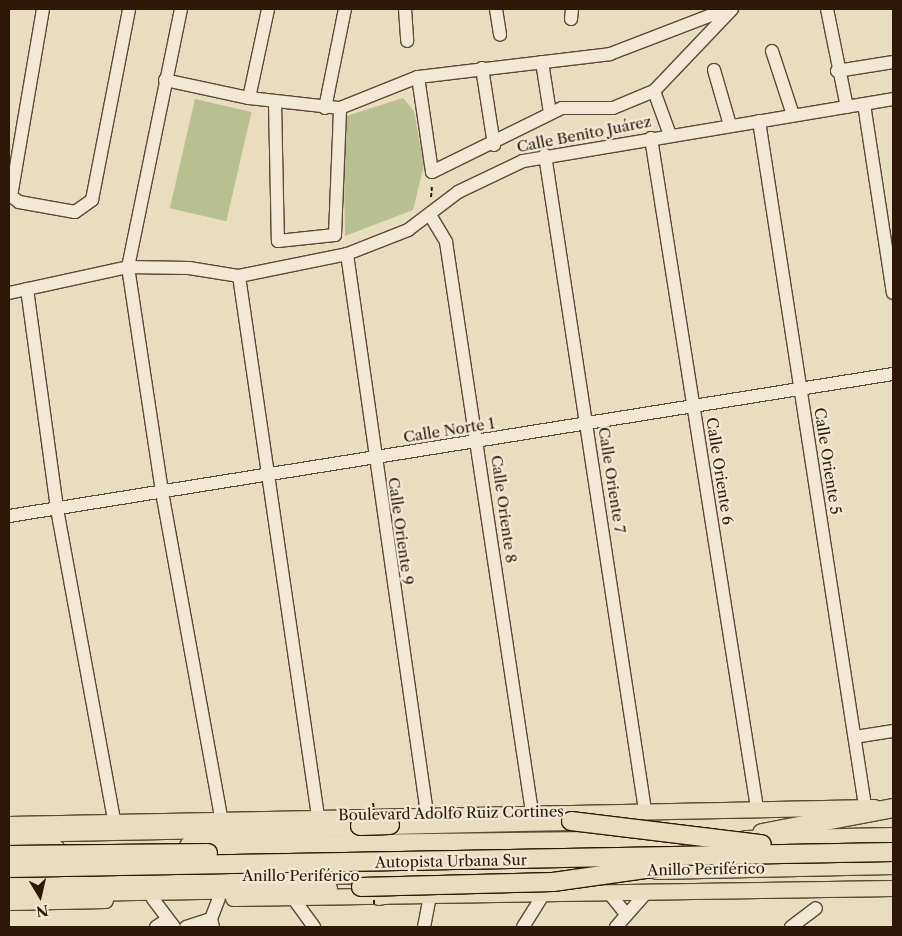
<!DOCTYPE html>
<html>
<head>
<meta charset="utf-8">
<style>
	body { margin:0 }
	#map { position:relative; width:902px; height:936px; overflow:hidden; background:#e9ddc0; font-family:"Libre Caslon Text",serif }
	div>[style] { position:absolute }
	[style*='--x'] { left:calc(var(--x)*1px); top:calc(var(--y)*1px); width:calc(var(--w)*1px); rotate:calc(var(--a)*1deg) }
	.green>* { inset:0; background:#b9c090; transform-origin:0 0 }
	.path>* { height:2px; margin-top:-1px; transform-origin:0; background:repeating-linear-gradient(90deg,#2e1706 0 4px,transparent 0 6.5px) }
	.roads { filter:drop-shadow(1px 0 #5d4834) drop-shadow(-1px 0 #5d4834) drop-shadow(0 1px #5d4834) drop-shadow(0 -1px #5d4834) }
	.minor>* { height:12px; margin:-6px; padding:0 6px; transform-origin:6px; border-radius:6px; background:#f1e9d6 }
	.major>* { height:15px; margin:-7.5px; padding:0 7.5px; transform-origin:7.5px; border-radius:7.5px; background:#e9ddc0 }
	.highway>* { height:18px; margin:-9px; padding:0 9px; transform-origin:9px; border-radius:9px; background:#e9ddc0 }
	.path-bridge>* { height:2px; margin-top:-1px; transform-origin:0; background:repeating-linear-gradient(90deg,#2e1706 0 4px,transparent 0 6.5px) }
	.bridges { filter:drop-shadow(1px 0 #2e1706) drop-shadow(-1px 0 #2e1706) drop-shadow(0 1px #2e1706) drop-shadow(0 -1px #2e1706) }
	.highway-bridge>* { height:18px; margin:-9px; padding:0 9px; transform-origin:9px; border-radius:9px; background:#e9ddc0 }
	span { translate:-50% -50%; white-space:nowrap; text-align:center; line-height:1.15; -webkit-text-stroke:4.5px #f1e9d6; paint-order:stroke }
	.street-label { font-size:15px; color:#2e1706 }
	.frame { position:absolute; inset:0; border:10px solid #2e1706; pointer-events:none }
	.north { position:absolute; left:15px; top:871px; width:50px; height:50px; -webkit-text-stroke:4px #f1e9d6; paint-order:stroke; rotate:171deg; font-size:14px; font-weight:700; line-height:20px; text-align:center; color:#2e1706 }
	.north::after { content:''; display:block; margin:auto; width:18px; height:22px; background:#2e1706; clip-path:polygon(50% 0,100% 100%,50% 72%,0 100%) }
</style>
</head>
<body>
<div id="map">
	<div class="green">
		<div style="clip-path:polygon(403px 98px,414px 111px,424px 165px,413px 210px,345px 236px,343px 117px)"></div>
		<div style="left:195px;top:99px;width:58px;height:112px;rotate:13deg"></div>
	</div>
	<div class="path">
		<div style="--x:431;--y:197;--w:12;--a:-85"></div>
	</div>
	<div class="roads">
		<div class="minor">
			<div style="--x:43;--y:9;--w:190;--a:99.7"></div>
			<div style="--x:11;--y:196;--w:10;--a:37"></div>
			<div style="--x:19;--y:202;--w:57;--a:10.1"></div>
			<div style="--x:75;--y:212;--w:21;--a:-35"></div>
			<div style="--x:92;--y:200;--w:195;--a:-79"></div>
			<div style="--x:181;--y:9;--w:263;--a:101.6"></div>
			<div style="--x:128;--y:267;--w:228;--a:81.4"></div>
			<div style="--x:162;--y:492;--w:331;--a:79.7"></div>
			<div style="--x:405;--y:9;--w:32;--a:86"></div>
			<div style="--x:496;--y:9;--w:26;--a:81"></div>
			<div style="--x:827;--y:9;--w:100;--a:78.5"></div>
			<div style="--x:571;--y:19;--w:10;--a:-84"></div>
			<div style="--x:772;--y:51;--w:67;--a:71.8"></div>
			<div style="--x:542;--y:62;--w:52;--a:81.1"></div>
			<div style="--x:482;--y:68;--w:78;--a:81.1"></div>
			<div style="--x:714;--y:70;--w:57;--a:73.8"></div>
			<div style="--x:837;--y:71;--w:57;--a:-9.1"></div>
			<div style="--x:418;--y:77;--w:96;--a:81.6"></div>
			<div style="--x:432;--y:172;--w:145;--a:-26.2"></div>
			<div style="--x:562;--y:108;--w:51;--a:0"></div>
			<div style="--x:613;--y:108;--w:44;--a:-22.5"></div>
			<div style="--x:654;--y:91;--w:113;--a:-46.4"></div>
			<div style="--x:165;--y:80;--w:86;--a:12.1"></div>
			<div style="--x:249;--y:98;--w:92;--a:6.3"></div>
			<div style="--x:340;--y:108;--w:84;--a:-21.7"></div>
			<div style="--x:418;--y:77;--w:193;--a:-6.8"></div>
			<div style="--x:610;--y:54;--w:125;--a:-21"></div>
			<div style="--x:654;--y:91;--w:47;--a:70"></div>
			<div style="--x:249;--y:98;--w:91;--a:-77.9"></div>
			<div style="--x:275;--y:102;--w:139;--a:88.8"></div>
			<div style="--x:278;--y:241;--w:57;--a:-6"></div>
			<div style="--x:335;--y:235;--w:127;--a:-87.7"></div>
			<div style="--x:864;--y:104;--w:191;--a:81.3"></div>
			<div style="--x:325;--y:108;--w:101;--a:-78.6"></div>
			<div style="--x:759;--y:121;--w:693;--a:81.2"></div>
			<div style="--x:651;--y:138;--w:678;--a:81.01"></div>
			<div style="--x:545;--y:155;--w:663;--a:81.32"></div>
			<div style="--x:430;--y:215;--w:31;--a:59"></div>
			<div style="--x:446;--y:242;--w:576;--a:81.42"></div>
			<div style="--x:347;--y:254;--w:565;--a:81.86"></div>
			<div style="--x:239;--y:276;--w:546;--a:81.68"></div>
			<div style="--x:27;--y:289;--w:222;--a:82.2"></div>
			<div style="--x:57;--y:509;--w:316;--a:79.6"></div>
			<div style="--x:9;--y:293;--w:122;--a:-12.3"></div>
			<div style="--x:128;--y:267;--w:61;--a:0.9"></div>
			<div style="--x:189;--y:268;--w:51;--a:9.1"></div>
			<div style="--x:239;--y:276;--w:110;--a:-11.5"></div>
			<div style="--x:347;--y:254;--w:66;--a:-21.5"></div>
			<div style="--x:408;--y:230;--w:63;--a:-37.2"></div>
			<div style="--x:458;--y:192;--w:72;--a:-25.5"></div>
			<div style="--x:523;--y:161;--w:375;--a:-9.5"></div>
			<div style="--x:9;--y:516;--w:895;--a:-9.13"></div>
			<div style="--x:855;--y:737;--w:38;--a:-9"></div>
			<div style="--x:609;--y:893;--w:26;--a:51"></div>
			<div style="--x:293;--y:898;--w:36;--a:54"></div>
			<div style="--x:153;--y:899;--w:35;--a:53"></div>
			<div style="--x:156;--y:927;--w:14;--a:-34"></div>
			<div style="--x:186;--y:927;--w:26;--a:-18"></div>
			<div style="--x:213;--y:927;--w:8;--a:-104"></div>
			<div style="--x:211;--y:919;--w:22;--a:-69"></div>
			<div style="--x:424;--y:927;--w:33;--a:-79"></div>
			<div style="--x:523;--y:927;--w:40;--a:-58"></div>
			<div style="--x:616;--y:927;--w:47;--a:-48.5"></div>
			<div style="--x:791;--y:927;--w:31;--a:-37"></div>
		</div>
		<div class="major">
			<div style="--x:9;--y:824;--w:865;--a:-1.13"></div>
			<div style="--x:233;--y:898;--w:660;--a:-0.87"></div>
			<div style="--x:9;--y:902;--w:96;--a:-1.2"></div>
		</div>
		<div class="highway">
			<div style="--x:390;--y:825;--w:181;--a:-1.3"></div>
			<div style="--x:9;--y:833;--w:351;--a:-1.1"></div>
			<div style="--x:762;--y:833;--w:133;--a:-10.8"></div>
			<div style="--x:746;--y:840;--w:147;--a:-1.2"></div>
			<div style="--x:9;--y:843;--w:47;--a:7.3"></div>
			<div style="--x:189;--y:846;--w:486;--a:-0.7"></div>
			<div style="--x:657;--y:870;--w:236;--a:-1.2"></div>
			<div style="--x:9;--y:878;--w:572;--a:-0.6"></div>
			<div style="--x:9;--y:893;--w:319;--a:-0.9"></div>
			<div style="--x:379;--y:896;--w:29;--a:-10"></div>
		</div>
	</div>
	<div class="path-bridge">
		<div style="--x:373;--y:803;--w:7;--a:82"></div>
		<div style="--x:374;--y:900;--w:6;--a:90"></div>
	</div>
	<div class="bridges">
		<div class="highway-bridge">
			<div style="--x:571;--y:821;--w:192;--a:6.9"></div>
			<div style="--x:360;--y:826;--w:30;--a:-2"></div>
			<div style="--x:9;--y:855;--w:199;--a:-0.6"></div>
			<div style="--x:9;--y:868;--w:884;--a:-1.04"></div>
			<div style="--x:361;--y:887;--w:192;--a:-1.5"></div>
			<div style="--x:553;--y:882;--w:122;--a:-8"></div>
		</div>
	</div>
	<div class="street-label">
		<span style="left:584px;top:134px;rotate:-11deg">Calle Benito Juárez</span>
		<span style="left:449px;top:430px;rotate:-9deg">Calle Norte 1</span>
		<span style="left:828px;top:461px;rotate:81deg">Calle Oriente 5</span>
		<span style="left:720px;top:471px;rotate:81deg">Calle Oriente 6</span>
		<span style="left:612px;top:480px;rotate:81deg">Calle Oriente 7</span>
		<span style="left:504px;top:509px;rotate:82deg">Calle Oriente 8</span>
		<span style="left:401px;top:531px;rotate:82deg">Calle Oriente 9</span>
		<span style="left:451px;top:813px;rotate:-1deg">Boulevard Adolfo Ruiz Cortines</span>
		<span style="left:451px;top:861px;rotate:-1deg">Autopista Urbana Sur</span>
		<span style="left:706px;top:869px;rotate:-1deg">Anillo Periférico</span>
		<span style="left:301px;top:876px">Anillo Periférico</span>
	</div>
	<div class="frame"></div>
	<div class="north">N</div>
</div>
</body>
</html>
